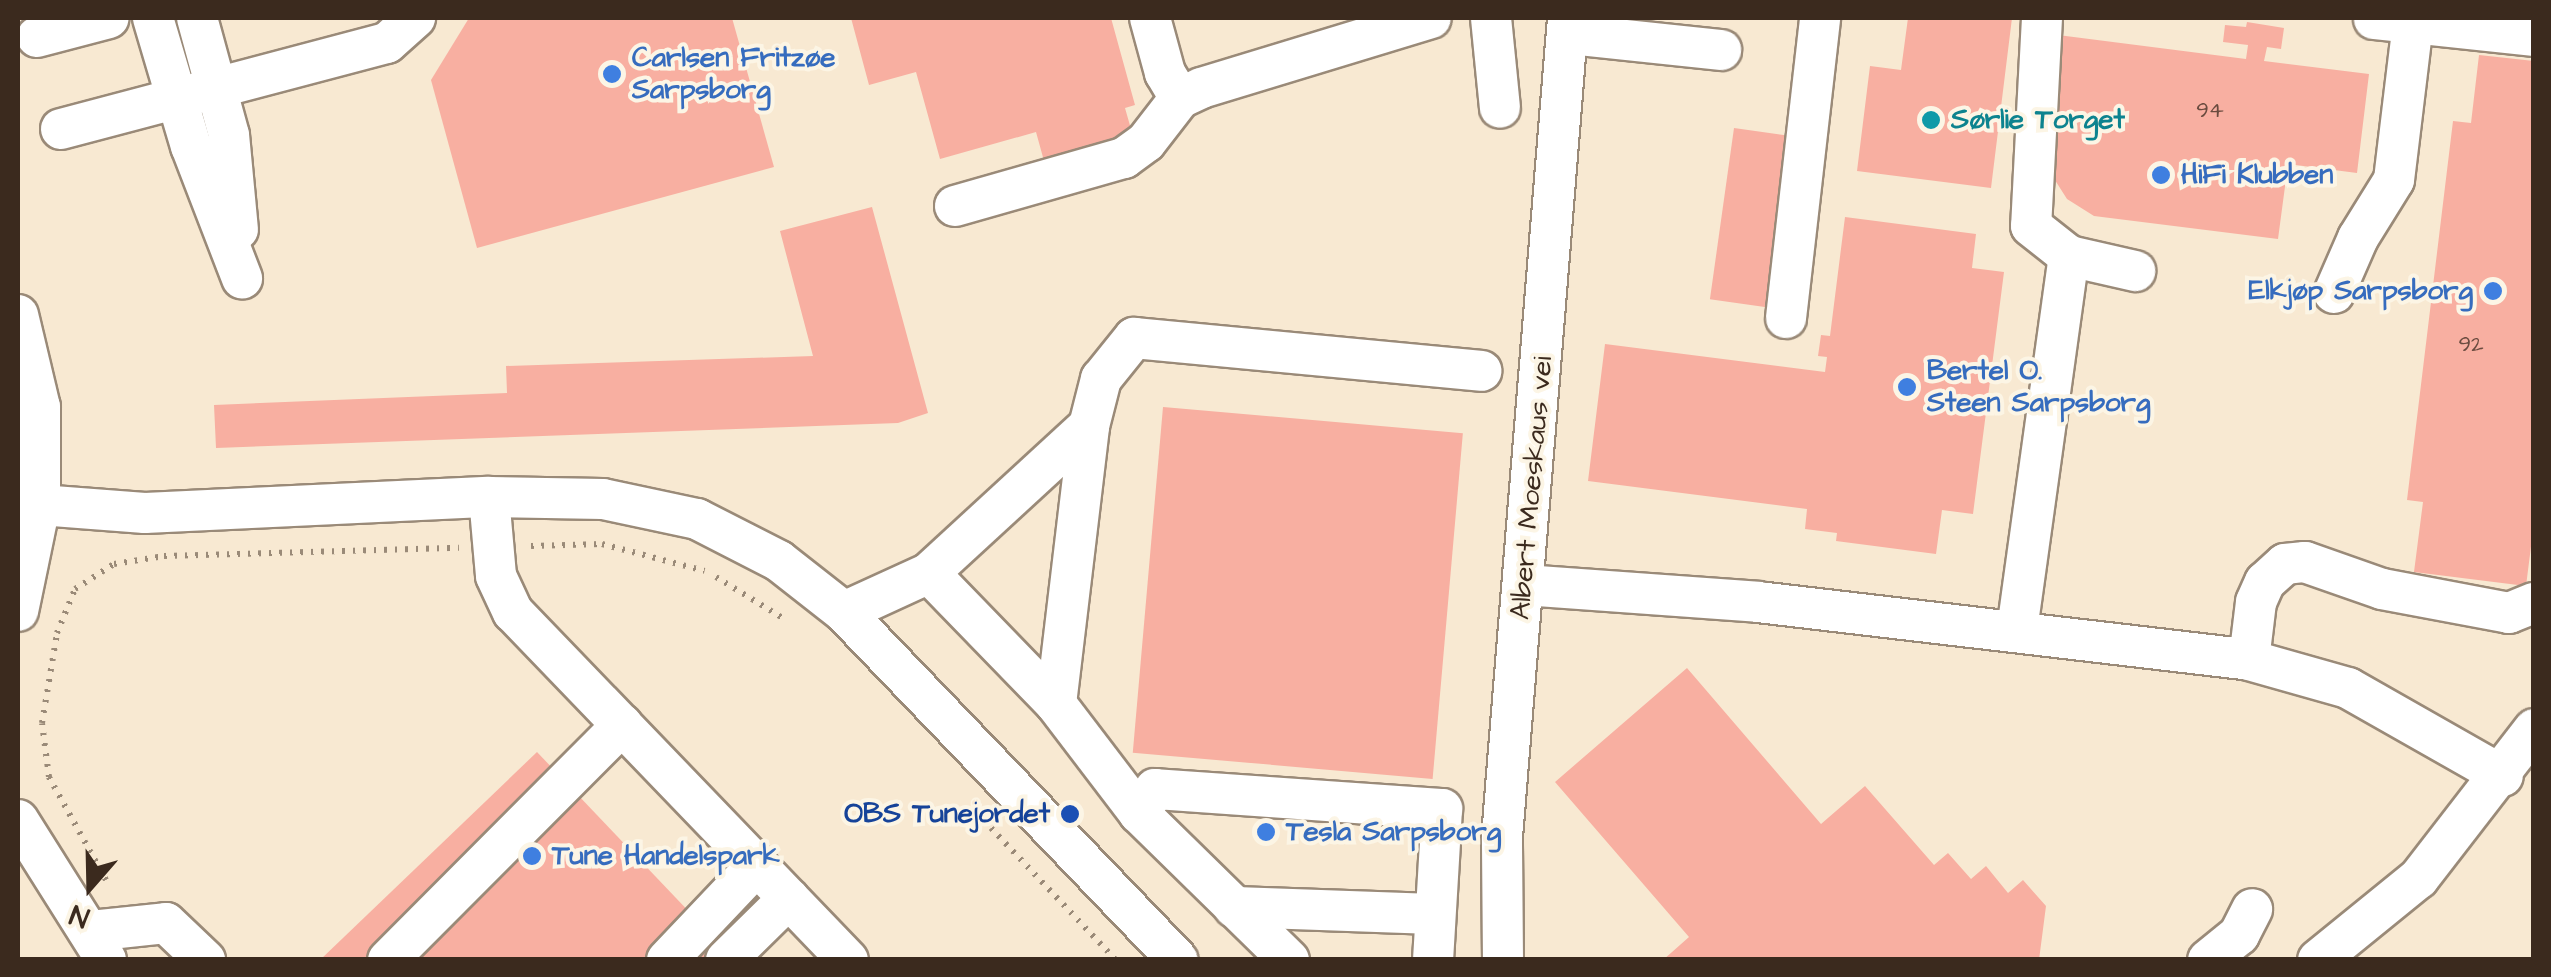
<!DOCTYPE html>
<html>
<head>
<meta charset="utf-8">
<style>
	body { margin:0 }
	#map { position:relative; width:2551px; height:977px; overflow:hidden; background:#f8e9d2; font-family:"Architects Daughter",sans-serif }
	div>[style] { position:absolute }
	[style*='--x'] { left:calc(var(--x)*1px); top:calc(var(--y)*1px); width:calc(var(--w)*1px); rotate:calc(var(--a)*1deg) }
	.building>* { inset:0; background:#f8afa1; transform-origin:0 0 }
	.path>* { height:6px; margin-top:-3px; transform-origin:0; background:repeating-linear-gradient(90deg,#9a8a78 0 2.5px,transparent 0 10.5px) }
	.roads { filter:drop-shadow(2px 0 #9a8a78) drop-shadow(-2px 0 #9a8a78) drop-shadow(0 2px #9a8a78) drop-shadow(0 -2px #9a8a78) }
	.minor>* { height:40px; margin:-20px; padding:0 20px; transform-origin:20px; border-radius:20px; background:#fff }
	.dots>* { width:28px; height:28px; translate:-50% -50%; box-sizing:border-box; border:5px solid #fcf5e5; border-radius:50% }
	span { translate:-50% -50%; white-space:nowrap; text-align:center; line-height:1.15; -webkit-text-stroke:8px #fcf5e5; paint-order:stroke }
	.number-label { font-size:22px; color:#6a4b3f }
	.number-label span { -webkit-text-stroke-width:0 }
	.shop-label { font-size:28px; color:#366cbe; font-weight:700 }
	.left { translate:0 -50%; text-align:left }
	.right { translate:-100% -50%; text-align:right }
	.culture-label { font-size:28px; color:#0d838f; font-weight:700 }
	.street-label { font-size:28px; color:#3b2a1e }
	.transit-label { font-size:28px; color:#164399; font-weight:700 }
	.frame { position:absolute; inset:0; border:20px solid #3b2a1e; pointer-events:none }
	.north { position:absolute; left:40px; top:837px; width:100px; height:100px; -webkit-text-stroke:8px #fcf5e5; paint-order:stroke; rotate:200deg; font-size:28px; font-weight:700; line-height:40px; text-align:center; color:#3b2a1e }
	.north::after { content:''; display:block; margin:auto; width:35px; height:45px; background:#3b2a1e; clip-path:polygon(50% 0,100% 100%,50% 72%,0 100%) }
</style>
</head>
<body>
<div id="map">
	<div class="building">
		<div style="clip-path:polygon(469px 18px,732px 18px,774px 167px,477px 248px,431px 80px)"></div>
		<div style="clip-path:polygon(851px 18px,1111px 18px,1135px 105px,1125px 108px,1133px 136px,1044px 161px,1036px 132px,940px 159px,916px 72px,869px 85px)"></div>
		<div style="clip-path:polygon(1908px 18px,2012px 18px,1991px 188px,1857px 171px,1870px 66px,1901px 70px)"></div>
		<div style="clip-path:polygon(2247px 22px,2284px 28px,2281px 49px,2267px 47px,2264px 61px,2369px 74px,2357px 173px,2288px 164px,2278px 239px,2094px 216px,2067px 199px,2053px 177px,2058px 35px,2246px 59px,2248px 45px,2223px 42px,2225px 25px,2246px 27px)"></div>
		<div style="clip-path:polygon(2479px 55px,2534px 61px,2534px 523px,2526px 586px,2414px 572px,2423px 502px,2407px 500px,2453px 121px,2471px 123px)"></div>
		<div style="left:1734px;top:128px;width:59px;height:173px;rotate:8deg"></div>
		<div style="clip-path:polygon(872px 207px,928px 413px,898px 423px,216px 448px,214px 405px,507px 393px,506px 366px,813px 356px,780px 231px)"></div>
		<div style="clip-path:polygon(1845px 217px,1976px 234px,1972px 268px,2004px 272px,1973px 514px,1942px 510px,1936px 554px,1836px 541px,1837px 533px,1805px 529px,1807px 509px,1588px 481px,1605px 344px,1825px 372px,1827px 357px,1818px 356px,1821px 335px,1830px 336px)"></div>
		<div style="left:1163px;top:407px;width:301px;height:347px;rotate:5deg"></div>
		<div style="clip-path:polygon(1687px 668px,1821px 824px,1865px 786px,1934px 865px,1948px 853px,1971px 879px,1986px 866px,2008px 893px,2023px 880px,2046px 906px,2039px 960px,1663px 960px,1689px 937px,1555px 782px)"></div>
		<div style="clip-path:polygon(537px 752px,735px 960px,320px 960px)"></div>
	</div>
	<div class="path">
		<div style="--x:531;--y:546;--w:71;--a:-1.6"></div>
		<div style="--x:602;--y:544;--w:106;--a:14.7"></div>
		<div style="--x:716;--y:577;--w:82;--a:31.6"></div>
		<div style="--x:991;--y:828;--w:182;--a:46.6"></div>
		<div style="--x:106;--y:880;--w:118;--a:-119"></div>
		<div style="--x:49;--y:777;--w:54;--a:-97.4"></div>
		<div style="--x:42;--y:723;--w:91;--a:-80.5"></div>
		<div style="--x:57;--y:633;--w:48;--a:-67.8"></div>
		<div style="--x:75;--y:589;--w:46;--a:-32.7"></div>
		<div style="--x:114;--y:564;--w:51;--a:-9.1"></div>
		<div style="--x:164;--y:556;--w:295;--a:-1.6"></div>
	</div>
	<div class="roads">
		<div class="minor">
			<div style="--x:153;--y:18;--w:134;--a:73.5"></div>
			<div style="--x:191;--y:146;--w:142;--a:68.9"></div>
			<div style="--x:197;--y:18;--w:121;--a:74.7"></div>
			<div style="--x:229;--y:135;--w:95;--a:84.6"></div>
			<div style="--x:1150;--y:18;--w:57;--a:74.7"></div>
			<div style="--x:1165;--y:73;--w:29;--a:59"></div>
			<div style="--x:1491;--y:18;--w:90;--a:84.3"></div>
			<div style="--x:2042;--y:18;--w:208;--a:93"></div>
			<div style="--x:2031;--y:226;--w:48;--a:38.3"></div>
			<div style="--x:2069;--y:256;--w:68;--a:12.8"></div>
			<div style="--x:2374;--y:19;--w:161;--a:6.1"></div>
			<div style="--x:1569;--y:34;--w:153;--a:6"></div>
			<div style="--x:37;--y:37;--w:74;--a:-14.8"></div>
			<div style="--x:61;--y:129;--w:337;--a:-14.8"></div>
			<div style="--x:387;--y:43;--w:38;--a:-42"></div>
			<div style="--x:955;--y:206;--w:176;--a:-15.9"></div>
			<div style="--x:1124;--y:158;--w:27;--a:-36"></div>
			<div style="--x:1146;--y:142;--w:56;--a:-52.3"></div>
			<div style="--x:1180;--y:98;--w:23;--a:-25"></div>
			<div style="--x:1201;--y:88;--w:240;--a:-16.9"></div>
			<div style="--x:2334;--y:293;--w:60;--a:-66.4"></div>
			<div style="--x:2358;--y:238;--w:68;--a:-58.2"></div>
			<div style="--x:2394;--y:180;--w:157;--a:-83.1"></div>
			<div style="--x:18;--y:315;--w:95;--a:76.6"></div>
			<div style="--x:40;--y:407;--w:98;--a:90"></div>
			<div style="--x:40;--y:505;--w:105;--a:4.4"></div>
			<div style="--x:145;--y:513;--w:344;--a:-2.7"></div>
			<div style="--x:489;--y:497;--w:114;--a:1"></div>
			<div style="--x:603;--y:499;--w:96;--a:12"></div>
			<div style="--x:697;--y:519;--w:92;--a:27.1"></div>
			<div style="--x:779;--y:561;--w:83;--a:38.1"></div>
			<div style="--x:844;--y:612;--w:482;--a:46.2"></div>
			<div style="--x:1786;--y:318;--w:302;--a:-83.5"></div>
			<div style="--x:489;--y:497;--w:79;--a:84.9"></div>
			<div style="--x:496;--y:576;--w:40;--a:65"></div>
			<div style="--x:513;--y:612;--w:483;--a:46.1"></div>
			<div style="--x:18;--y:499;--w:23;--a:15"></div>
			<div style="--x:40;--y:505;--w:108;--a:101.7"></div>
			<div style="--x:929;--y:573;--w:217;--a:-42.6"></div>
			<div style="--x:1523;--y:585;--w:236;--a:4.1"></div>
			<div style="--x:1758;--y:602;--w:494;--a:6.7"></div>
			<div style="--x:2249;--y:660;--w:103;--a:15.8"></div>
			<div style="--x:2348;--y:688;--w:178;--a:29.6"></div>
			<div style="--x:844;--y:612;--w:94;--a:-24.6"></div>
			<div style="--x:929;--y:573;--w:182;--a:45.9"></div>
			<div style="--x:1056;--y:704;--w:137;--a:52.7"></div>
			<div style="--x:2017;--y:630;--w:378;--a:-82.1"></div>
			<div style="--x:2249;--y:660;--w:58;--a:-83.1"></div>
			<div style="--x:2256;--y:602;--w:22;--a:-66"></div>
			<div style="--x:2265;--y:582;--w:27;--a:-42"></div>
			<div style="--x:2285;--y:564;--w:20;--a:-6"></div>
			<div style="--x:2305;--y:562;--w:82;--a:19.3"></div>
			<div style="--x:2382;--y:589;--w:129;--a:10.7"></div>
			<div style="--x:2509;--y:613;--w:27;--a:-22"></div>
			<div style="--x:1056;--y:704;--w:280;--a:-83.2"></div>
			<div style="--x:1089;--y:426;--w:49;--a:-75.7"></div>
			<div style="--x:1101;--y:379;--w:53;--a:-51.2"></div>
			<div style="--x:1134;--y:338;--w:349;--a:5.4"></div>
			<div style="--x:18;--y:820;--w:165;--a:57.8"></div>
			<div style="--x:1234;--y:907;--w:201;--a:2"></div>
			<div style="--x:91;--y:931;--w:75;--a:-6.1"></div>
			<div style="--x:166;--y:923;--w:54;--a:43.5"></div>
			<div style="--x:388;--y:960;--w:332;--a:-45.1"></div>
			<div style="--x:667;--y:960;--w:131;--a:-46.5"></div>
			<div style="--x:726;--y:960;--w:88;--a:-44.5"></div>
			<div style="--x:1289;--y:960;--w:210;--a:-135.6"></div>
			<div style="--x:1139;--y:813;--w:29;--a:-56"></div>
			<div style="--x:1155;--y:789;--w:288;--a:4"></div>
			<div style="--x:1442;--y:809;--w:151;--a:93.4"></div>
			<div style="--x:1503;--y:960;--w:123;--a:-90.5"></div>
			<div style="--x:1502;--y:837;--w:822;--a:-85.39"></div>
			<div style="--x:2208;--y:960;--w:40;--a:-39"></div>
			<div style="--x:2239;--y:935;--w:29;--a:-63"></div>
			<div style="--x:2318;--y:960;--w:130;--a:-39.1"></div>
			<div style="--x:2419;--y:878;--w:188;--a:-52.3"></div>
		</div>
	</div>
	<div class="dots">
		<div style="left:612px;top:74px;background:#3f7fe0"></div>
		<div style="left:1931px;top:120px;background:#0f9aa8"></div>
		<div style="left:2161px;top:175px;background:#3f7fe0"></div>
		<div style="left:2493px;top:291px;background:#3f7fe0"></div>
		<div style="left:1907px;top:387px;background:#3f7fe0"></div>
		<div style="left:1070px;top:814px;background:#1a4fb4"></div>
		<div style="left:1266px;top:832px;background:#3f7fe0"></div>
		<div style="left:532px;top:856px;background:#3f7fe0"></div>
	</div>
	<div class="number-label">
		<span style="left:2210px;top:111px">94</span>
		<span style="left:2471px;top:345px">92</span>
	</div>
	<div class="shop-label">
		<span class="left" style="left:632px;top:74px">Carlsen Fritzøe<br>Sarpsborg</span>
		<span class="left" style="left:2181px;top:175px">HiFi Klubben</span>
		<span class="right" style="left:2473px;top:291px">Elkjøp Sarpsborg</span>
		<span class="left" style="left:1927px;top:387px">Bertel O.<br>Steen Sarpsborg</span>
		<span class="left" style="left:1286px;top:832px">Tesla Sarpsborg</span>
		<span class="left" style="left:552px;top:856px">Tune Handelspark</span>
	</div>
	<div class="culture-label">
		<span class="left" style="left:1951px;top:120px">Sørlie Torget</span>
	</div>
	<div class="street-label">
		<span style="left:1532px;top:488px;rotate:-85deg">Albert Moeskaus vei</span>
	</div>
	<div class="transit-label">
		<span class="right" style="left:1050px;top:814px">OBS Tunejordet</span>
	</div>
	<div class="frame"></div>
	<div class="north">N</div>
</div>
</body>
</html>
